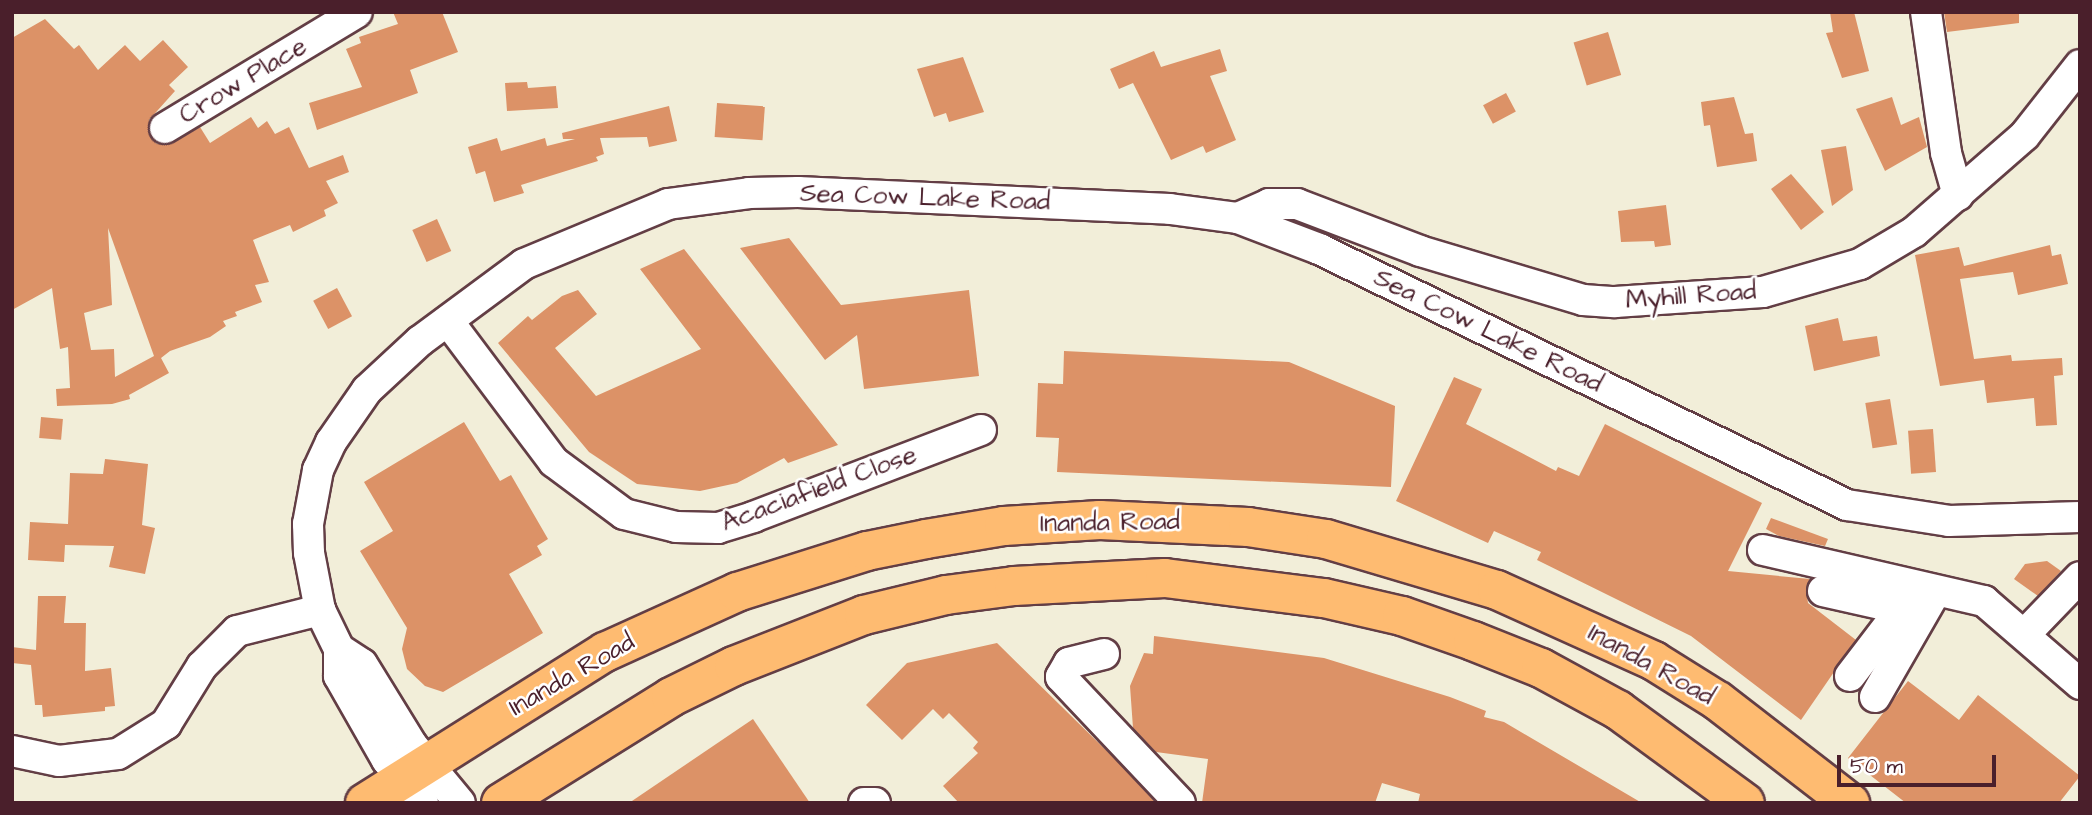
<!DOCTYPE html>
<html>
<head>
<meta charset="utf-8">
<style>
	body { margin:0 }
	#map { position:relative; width:2092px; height:815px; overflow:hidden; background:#f2eed9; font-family:"Architects Daughter",sans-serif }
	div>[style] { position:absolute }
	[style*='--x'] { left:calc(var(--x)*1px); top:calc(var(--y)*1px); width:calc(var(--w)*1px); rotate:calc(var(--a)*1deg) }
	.building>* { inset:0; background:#dc9267; transform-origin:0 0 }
	.roads { filter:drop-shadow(2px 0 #633e45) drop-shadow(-2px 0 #633e45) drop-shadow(0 2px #633e45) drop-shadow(0 -2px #633e45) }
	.minor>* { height:30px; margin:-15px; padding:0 15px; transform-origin:15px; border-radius:15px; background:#fff }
	.major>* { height:38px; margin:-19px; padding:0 19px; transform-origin:19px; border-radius:19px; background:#febb71 }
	span { translate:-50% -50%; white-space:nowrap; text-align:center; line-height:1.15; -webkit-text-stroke:5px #fff; paint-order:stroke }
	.street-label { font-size:26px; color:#4a1f2b }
	.frame { position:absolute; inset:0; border:14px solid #4a1f2b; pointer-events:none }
	.scale { position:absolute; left:1837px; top:755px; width:159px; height:32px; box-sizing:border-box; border:4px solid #4a1f2b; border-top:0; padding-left:9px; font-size:21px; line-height:24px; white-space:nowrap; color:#4a1f2b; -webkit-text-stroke:5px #fff; paint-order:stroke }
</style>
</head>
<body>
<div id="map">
	<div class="building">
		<div style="clip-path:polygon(393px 12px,442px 12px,458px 52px,410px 70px,418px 93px,317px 130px,309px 103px,362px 87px,346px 49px,361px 43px,359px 37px,398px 24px)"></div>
		<div style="clip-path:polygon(1830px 12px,1854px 12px,1869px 71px,1842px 78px,1826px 33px,1833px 32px)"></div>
		<div style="clip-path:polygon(1944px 12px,2019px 12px,2019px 23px,1947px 32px)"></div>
		<div style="clip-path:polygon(evenodd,45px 19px,74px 49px,79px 45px,98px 70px,125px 45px,140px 61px,163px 40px,188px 67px,169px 85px,175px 91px,149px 120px,150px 136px,157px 144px,173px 143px,200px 127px,210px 143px,251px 117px,258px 128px,267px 121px,275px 134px,289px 127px,309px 168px,343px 155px,349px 172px,326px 181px,338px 203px,324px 210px,326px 216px,293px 232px,290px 225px,253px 240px,269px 282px,255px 285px,262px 302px,235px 312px,237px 316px,223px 321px,226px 326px,210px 337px,170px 351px,161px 358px,169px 373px,129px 395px,130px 399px,112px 404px,57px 406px,56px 389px,70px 388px,68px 347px,60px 349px,52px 288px,12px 310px,12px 38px,45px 19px,108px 228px,154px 356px,115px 377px,114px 349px,91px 350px,84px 313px,112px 305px,108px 228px)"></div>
		<div style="left:1608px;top:32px;width:45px;height:36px;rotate:73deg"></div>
		<div style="clip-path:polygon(1220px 49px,1227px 71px,1210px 76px,1236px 140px,1206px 153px,1203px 146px,1171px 160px,1133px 83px,1119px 89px,1110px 69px,1154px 51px,1161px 67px)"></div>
		<div style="clip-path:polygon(963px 57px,984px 112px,949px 122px,946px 113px,934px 117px,917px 69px)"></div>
		<div style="clip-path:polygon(527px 82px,528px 88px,556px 86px,558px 108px,507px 111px,505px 83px)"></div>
		<div style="left:1506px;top:93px;width:21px;height:26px;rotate:62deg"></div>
		<div style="clip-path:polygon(1734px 97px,1745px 134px,1753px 133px,1757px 161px,1717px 167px,1710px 125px,1704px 126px,1701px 102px)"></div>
		<div style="clip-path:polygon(1892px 97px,1901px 125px,1919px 117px,1927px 147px,1885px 171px,1856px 109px)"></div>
		<div style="left:717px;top:103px;width:48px;height:34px;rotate:4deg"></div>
		<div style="clip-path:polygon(669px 106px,677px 141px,649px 147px,647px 137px,600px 138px,604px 154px,596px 157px,598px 161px,521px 185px,524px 193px,494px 202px,485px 171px,476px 174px,468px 147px,497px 138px,501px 151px,545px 138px,547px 146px,575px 139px,563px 139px,562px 133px)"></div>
		<div style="clip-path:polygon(1846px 146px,1853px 190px,1832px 206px,1821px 150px)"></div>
		<div style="clip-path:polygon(1791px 174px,1824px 212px,1801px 230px,1771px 189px)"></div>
		<div style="clip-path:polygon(1666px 205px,1671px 245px,1655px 247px,1654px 241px,1621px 242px,1618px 211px)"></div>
		<div style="left:437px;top:219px;width:35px;height:27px;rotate:66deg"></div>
		<div style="clip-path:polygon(789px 238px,841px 305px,969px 290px,979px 376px,864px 389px,857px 335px,825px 360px,740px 248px)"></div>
		<div style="clip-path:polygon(2050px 245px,2052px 256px,2061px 254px,2068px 284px,2018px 295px,2013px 272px,1960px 279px,1974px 359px,2011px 355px,2012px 361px,2062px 358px,2063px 375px,2054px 376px,2057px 425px,2036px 426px,2034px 398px,1987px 403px,1984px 380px,1940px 386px,1915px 255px,1959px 247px,1964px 266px)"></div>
		<div style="clip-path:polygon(684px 249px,838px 445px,788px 463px,784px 458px,737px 483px,700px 491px,637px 484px,589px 452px,498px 343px,528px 316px,532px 320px,562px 296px,578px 290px,597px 314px,555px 348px,596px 396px,701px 349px,640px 269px)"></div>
		<div style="left:337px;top:288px;width:32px;height:27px;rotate:62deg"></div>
		<div style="clip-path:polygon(1838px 318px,1843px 341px,1877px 336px,1880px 356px,1814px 371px,1805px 326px)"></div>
		<div style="clip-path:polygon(1064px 351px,1289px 362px,1395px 406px,1391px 487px,1057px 472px,1059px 438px,1036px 437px,1038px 383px,1063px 384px)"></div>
		<div style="clip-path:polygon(1454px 377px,1482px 389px,1466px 424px,1556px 471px,1558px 467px,1579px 476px,1605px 424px,1762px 503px,1728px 571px,1810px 579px,1806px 588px,1808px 603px,1856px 640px,1801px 720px,1691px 636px,1537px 560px,1541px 552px,1494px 531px,1488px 543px,1396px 501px)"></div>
		<div style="left:1890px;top:399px;width:46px;height:25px;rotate:81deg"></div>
		<div style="left:41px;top:417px;width:22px;height:21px;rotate:5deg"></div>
		<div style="clip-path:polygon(464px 422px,500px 481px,511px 475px,548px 539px,537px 546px,542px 555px,509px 574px,543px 633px,443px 692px,425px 686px,407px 669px,402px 649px,407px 628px,360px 551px,393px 531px,364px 482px)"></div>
		<div style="left:1933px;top:429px;width:43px;height:25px;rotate:86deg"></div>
		<div style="clip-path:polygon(105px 459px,148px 464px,142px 525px,155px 528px,145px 574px,109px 567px,114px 546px,65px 545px,64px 562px,28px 560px,30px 522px,68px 524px,70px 473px,103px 474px)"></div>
		<div style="clip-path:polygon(1771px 518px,1828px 539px,1825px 546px,1779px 536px,1766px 529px)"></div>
		<div style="clip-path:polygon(2047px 561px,2061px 571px,2038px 596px,2014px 579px,2025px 564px)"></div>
		<div style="clip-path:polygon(38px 596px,66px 596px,64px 623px,86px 623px,85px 671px,111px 668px,115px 706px,105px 707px,105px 711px,43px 717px,42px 705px,35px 705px,31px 665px,12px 663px,12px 647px,36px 650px)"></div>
		<div style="clip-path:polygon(1154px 636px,1324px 658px,1450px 697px,1486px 711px,1484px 717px,1504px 722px,1642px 803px,1418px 803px,1420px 794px,1382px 783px,1375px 803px,1202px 803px,1208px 759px,1156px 752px,1133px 728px,1130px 686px,1144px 653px,1153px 654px)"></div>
		<div style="clip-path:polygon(997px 643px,1119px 763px,1156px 803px,959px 803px,943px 786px,978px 753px,973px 748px,978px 742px,949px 713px,943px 719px,933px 709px,902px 740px,866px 705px,907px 663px)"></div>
		<div style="clip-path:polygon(1908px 681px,1959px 720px,1978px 695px,2080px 776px,2059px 803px,1906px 803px,1848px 758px)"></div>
		<div style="clip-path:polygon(753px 719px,810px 803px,629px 803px)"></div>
	</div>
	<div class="roads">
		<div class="minor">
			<div style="--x:1926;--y:12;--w:142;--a:81.9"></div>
			<div style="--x:1946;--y:153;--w:44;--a:74.1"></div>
			<div style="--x:165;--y:128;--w:224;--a:-31.1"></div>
			<div style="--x:1238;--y:218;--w:34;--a:-24"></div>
			<div style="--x:1269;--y:204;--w:28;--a:0"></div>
			<div style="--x:1297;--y:204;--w:132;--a:20.9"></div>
			<div style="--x:1420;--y:251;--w:170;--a:16.7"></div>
			<div style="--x:1583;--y:300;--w:32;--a:4"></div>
			<div style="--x:1615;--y:302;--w:148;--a:-3.9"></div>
			<div style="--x:1763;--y:292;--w:101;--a:-16.1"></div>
			<div style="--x:1860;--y:264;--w:63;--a:-30.7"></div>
			<div style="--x:1914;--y:232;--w:147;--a:-41.1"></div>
			<div style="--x:2025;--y:135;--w:89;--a:-51.8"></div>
			<div style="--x:448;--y:321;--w:176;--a:53.1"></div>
			<div style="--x:554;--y:462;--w:87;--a:36.6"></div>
			<div style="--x:624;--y:514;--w:54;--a:14"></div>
			<div style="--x:676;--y:527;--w:42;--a:1.4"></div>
			<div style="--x:718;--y:528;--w:37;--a:-17"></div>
			<div style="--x:753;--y:517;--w:244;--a:-20.9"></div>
			<div style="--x:1763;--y:550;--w:227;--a:13"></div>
			<div style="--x:1984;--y:601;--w:127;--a:40.8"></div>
			<div style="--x:1823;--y:591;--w:81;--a:12.8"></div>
			<div style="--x:2025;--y:634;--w:79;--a:-46"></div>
			<div style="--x:339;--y:649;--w:27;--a:33"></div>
			<div style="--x:362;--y:664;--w:95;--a:58.3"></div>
			<div style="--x:412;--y:745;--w:75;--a:50.4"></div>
			<div style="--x:1104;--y:654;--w:36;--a:166"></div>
			<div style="--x:1069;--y:663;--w:16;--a:120"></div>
			<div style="--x:1061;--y:677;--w:173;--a:46.6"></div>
			<div style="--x:1850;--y:676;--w:112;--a:-52.6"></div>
			<div style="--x:1875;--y:697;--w:122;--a:-60.1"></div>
			<div style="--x:12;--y:751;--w:48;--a:12"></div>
			<div style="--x:59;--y:761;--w:59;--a:-6.8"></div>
			<div style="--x:118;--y:754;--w:57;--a:-32"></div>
			<div style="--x:166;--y:724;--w:68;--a:-58.2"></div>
			<div style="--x:202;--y:666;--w:49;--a:-45"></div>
			<div style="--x:237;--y:631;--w:86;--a:-14.2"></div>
			<div style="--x:423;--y:803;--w:56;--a:-129.9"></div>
			<div style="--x:387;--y:760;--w:97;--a:-119.7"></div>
			<div style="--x:339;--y:676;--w:27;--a:-90"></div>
			<div style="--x:339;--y:649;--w:43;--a:-116"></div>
			<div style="--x:320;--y:610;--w:58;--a:-100.9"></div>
			<div style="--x:309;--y:553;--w:29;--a:-92"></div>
			<div style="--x:308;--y:524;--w:55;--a:-79.5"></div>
			<div style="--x:318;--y:470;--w:31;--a:-65"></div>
			<div style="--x:331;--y:442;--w:63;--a:-55.3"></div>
			<div style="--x:367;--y:390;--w:72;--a:-42.8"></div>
			<div style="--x:420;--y:341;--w:129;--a:-36.5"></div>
			<div style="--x:524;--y:264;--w:156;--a:-22.6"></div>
			<div style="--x:668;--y:204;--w:82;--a:-7.7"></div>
			<div style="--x:749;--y:193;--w:49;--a:-1.2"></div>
			<div style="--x:798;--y:192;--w:372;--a:2.6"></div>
			<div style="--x:1170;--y:209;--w:69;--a:7.5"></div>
			<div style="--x:1238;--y:218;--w:87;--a:20.9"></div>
			<div style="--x:1319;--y:249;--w:587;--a:25.87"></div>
			<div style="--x:1847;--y:505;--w:103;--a:8.9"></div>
			<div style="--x:1949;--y:521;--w:131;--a:-1.7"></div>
			<div style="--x:864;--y:803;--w:11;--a:0"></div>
		</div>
		<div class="major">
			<div style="--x:365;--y:803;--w:284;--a:-32.2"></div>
			<div style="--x:605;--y:652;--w:145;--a:-24.4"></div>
			<div style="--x:737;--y:592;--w:136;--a:-17.5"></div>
			<div style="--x:867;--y:551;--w:60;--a:-11.5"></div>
			<div style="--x:926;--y:539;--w:79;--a:-9.5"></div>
			<div style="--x:1004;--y:526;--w:96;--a:-3.6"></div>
			<div style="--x:1100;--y:520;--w:148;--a:2.7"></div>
			<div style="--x:1248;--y:527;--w:79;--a:8.7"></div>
			<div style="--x:1326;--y:539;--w:178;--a:16.6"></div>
			<div style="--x:1497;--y:590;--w:172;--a:24.3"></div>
			<div style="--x:1654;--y:661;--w:75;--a:32"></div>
			<div style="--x:1718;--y:701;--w:167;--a:37.7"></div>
			<div style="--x:501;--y:803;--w:200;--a:-31.9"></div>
			<div style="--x:671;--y:697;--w:70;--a:-26.2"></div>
			<div style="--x:734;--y:666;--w:140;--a:-21.4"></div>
			<div style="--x:864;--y:615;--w:84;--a:-13.7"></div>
			<div style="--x:946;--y:595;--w:69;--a:-7.5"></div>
			<div style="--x:1014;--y:586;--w:151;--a:-3"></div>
			<div style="--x:1165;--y:578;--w:160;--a:7.2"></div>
			<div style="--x:1324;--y:598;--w:80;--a:13"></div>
			<div style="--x:1402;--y:616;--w:75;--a:19.4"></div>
			<div style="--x:1473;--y:641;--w:73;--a:21.7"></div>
			<div style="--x:1541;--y:668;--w:88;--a:28.6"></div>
			<div style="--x:1618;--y:710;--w:157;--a:36.2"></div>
		</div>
	</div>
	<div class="street-label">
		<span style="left:243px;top:81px;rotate:-31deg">Crow Place</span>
		<span style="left:925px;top:198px;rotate:2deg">Sea Cow Lake Road</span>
		<span style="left:1691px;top:296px;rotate:-4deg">Myhill Road</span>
		<span style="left:1488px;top:331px;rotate:26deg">Sea Cow Lake Road</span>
		<span style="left:819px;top:489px;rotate:-20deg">Acaciafield Close</span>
		<span style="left:1110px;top:523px;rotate:-1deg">Inanda Road</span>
		<span style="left:1651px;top:665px;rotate:29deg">Inanda Road</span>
		<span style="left:572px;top:675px;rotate:-30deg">Inanda Road</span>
	</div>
	<div class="frame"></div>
	<div class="scale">50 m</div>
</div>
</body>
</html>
